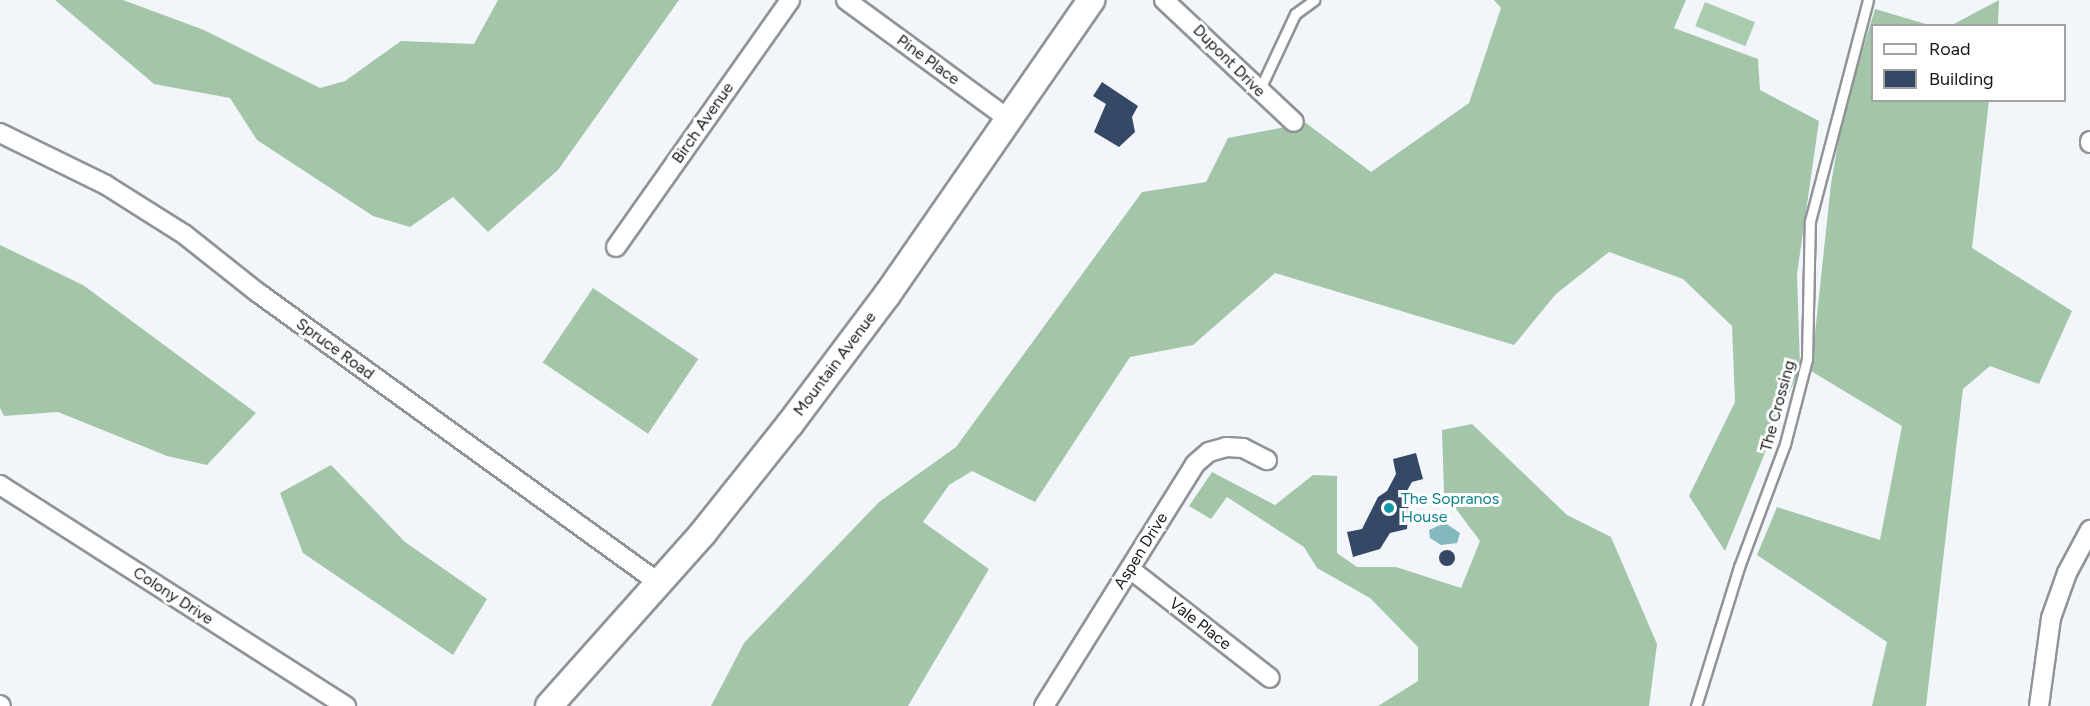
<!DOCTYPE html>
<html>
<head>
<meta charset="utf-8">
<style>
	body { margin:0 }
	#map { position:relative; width:2090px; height:706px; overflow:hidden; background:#f2f6fb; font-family:Figtree,sans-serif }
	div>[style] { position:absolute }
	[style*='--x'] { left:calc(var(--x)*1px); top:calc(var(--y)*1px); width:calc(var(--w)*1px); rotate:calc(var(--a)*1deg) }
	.green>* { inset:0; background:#a9ccaf; transform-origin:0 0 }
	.forest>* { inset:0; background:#a3c6a9; transform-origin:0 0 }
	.water>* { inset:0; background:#83b8bc }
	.building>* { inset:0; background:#354966 }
	.round { border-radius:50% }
	.roads { filter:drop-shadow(2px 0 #909398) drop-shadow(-2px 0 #909398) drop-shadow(0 2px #909398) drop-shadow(0 -2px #909398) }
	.lane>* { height:9px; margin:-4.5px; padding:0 4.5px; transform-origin:4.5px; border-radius:4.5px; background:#fff }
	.street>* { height:18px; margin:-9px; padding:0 9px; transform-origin:9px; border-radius:9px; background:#fff }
	.secondary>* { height:26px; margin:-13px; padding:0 13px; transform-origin:13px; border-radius:13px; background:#fff }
	.dots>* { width:16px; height:16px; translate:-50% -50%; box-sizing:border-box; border:3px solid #fff; border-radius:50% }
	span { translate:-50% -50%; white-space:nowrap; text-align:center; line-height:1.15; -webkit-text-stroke:6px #fff; paint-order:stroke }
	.street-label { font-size:16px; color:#17181a }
	.culture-label { font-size:16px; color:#0d838f }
	.left { translate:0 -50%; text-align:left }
	.legend { position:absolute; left:1871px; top:24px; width:195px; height:78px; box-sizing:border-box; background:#fff; border:2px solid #a2a3a3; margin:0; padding:8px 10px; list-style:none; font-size:18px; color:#17181a }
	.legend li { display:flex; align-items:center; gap:12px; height:30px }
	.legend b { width:30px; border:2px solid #a2a3a3 }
</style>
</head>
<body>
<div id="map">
	<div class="green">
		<div style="left:1705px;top:2px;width:54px;height:26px;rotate:22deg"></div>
	</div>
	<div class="forest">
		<div style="clip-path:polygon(55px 0,123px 0,204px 30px,320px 88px,345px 81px,401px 41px,474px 44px,498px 0,679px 0,558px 170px,488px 232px,453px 197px,410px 227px,373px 216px,257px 140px,230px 98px,154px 84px)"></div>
		<div style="clip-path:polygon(1494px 0,1686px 0,1674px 28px,1758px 59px,1760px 90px,1819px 121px,1797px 274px,1800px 367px,1725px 551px,1689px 496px,1735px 402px,1732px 326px,1683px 279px,1609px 252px,1556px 294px,1514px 345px,1275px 273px,1193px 345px,1130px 357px,1035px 502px,972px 471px,949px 485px,923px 522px,989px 569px,908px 706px,711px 706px,744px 643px,879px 502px,956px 447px,1142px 192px,1206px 182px,1228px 138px,1306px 123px,1371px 172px,1469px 103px,1501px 8px)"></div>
		<div style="clip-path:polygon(1999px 0,1998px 25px,1952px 25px)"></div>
		<div style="clip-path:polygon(1875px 9px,1929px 25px,1872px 26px,1872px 100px,1989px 101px,1972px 248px,2072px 311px,2039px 384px,1990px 366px,1963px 389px,1926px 706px,1872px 706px,1887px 642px,1757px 555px,1777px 507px,1880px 540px,1902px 426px,1811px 371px,1831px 184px,1842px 119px)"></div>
		<div style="clip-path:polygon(0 245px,83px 285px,256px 413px,207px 465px,167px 456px,58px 412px,4px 416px,0 408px)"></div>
		<div style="left:593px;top:288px;width:127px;height:90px;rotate:34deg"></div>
		<div style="clip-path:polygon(1472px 424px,1567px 515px,1611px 537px,1657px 644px,1649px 706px,1378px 706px,1418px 681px,1418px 647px,1370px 598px,1317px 568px,1304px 547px,1227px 497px,1211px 519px,1189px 506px,1212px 472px,1275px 505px,1313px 475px,1337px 476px,1337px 553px,1357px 567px,1396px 567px,1461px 588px,1480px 541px,1444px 493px,1442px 430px)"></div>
		<div style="clip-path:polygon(331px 465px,405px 542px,487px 599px,453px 655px,303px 553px,280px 493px)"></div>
	</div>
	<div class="water">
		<div style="clip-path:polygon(1445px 523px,1460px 533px,1457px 543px,1441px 545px,1430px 538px,1429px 530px)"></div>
	</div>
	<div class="building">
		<div style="clip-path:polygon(1102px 82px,1138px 106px,1132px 117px,1135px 132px,1119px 147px,1094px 132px,1106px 104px,1093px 96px)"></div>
		<div style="clip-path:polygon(1416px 453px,1423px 479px,1412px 482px,1404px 496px,1409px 499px,1407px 529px,1390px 533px,1380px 549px,1353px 557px,1347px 532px,1362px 529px,1378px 497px,1387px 491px,1396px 474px,1393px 459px)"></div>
		<div class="round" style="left:1439px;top:550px;width:16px;height:16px"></div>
	</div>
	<div class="roads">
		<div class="lane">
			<div style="--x:1259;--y:91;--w:85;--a:-64.9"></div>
			<div style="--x:1295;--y:14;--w:24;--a:-36"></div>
			<div style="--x:1696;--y:706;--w:145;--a:-72.8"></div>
			<div style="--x:1739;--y:567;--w:131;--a:-69.5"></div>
			<div style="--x:1785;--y:444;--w:88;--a:-75.5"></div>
			<div style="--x:1807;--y:359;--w:138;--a:-88.8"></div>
			<div style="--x:1810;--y:221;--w:228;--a:-75.3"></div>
		</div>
		<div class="street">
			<div style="--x:846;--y:0;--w:203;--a:36.2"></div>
			<div style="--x:1164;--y:0;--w:178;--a:43.2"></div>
			<div style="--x:0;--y:133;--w:118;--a:26.1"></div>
			<div style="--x:106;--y:185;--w:93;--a:32.3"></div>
			<div style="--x:185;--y:235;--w:92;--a:38.4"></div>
			<div style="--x:257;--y:292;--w:498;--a:35.9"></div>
			<div style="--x:2090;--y:141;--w:2;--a:90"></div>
			<div style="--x:616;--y:247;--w:302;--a:-54.8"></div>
			<div style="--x:0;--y:485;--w:411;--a:32.6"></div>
			<div style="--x:1130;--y:569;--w:177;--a:37.9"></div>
			<div style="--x:0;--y:705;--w:1;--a:45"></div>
			<div style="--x:1044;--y:706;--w:285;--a:-58"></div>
			<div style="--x:1195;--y:464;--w:18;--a:-41"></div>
			<div style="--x:1209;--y:452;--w:18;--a:-16"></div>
			<div style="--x:1226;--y:447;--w:17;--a:3"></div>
			<div style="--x:1243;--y:448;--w:27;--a:27"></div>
			<div style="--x:2039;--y:706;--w:89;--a:-82.2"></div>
			<div style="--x:2051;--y:618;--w:48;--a:-70.4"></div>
			<div style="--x:2067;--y:573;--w:49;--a:-61.9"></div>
		</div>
		<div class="secondary">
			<div style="--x:549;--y:706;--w:232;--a:-48.3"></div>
			<div style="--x:703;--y:533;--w:139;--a:-51.4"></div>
			<div style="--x:790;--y:424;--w:161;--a:-53.1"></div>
			<div style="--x:887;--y:295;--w:359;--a:-55.3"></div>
		</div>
	</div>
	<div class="dots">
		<div style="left:1389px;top:508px;background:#0f9aa8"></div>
	</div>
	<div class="street-label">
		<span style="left:928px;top:60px;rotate:36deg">Pine Place</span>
		<span style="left:1229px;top:61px;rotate:45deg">Dupont Drive</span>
		<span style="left:703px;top:123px;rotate:-55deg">Birch Avenue</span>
		<span style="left:335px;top:349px;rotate:36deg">Spruce Road</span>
		<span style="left:835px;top:364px;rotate:-53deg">Mountain Avenue</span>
		<span style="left:1778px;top:406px;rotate:-75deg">The Crossing</span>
		<span style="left:1141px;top:551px;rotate:-58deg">Aspen Drive</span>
		<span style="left:173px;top:596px;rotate:33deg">Colony Drive</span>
		<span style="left:1200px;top:624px;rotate:38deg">Vale Place</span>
	</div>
	<div class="culture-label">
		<span class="left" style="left:1401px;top:508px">The Sopranos<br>House</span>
	</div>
	<ul class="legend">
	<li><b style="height:8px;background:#fff"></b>Road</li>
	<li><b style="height:16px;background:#354966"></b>Building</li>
	</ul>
</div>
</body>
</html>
